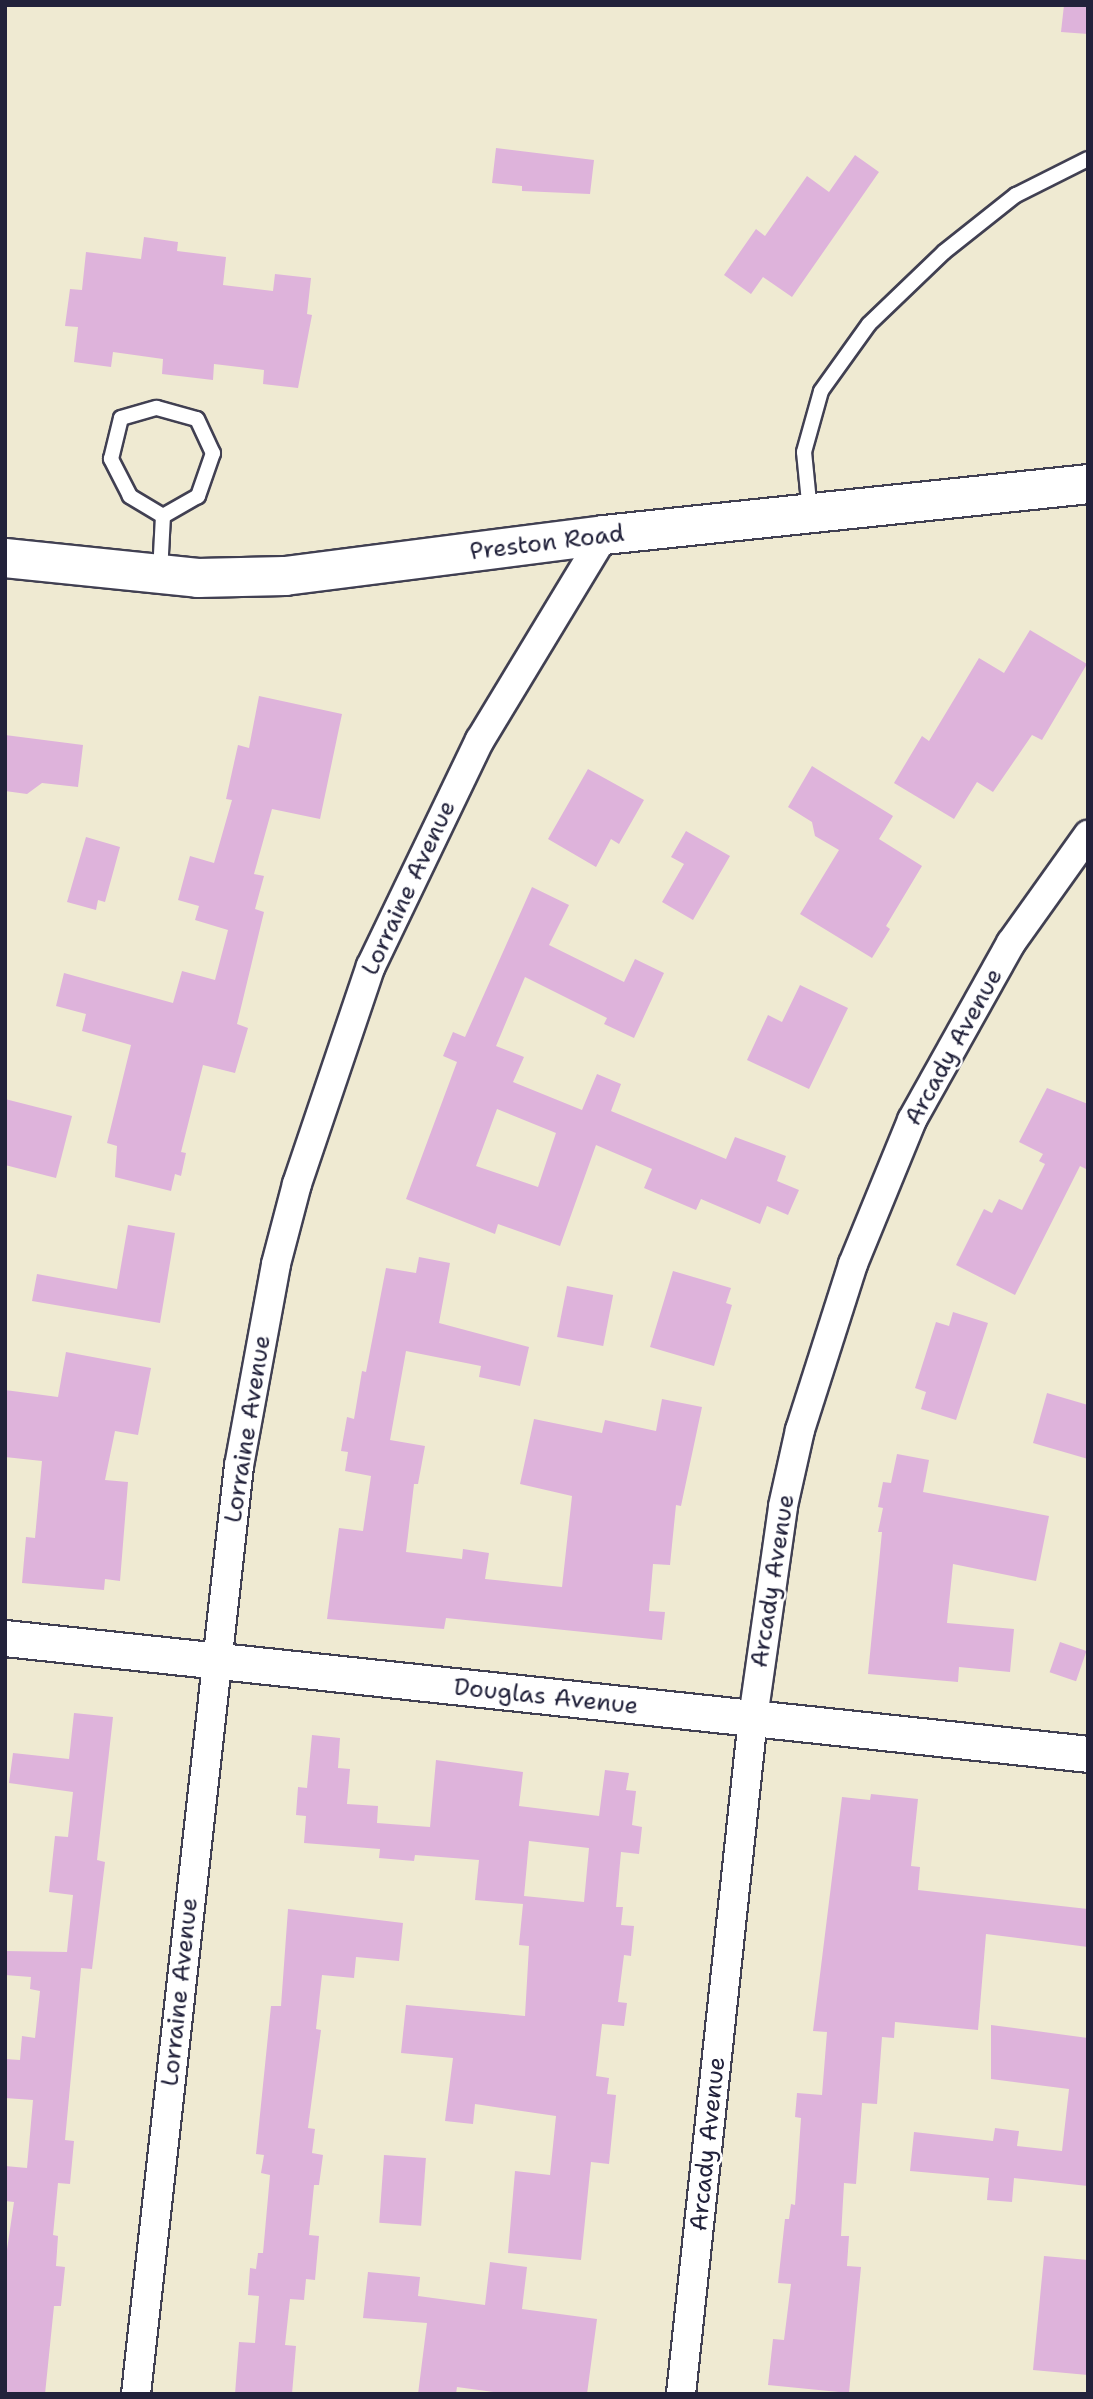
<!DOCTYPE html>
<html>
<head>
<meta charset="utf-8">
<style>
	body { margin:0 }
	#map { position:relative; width:1093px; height:2399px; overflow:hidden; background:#efead2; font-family:"Shantell Sans",sans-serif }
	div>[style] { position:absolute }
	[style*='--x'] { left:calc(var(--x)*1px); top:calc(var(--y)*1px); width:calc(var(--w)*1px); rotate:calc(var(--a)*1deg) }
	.building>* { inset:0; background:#deb3db; transform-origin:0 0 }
	.roads { filter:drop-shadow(2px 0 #414052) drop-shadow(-2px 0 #414052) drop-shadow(0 2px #414052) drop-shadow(0 -2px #414052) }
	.service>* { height:14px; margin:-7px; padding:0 7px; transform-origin:7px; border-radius:7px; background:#fff }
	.minor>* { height:28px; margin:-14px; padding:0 14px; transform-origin:14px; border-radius:14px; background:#fff }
	.tertiary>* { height:35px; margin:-17.5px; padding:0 17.5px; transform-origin:17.5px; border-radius:17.5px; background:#fff }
	.secondary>* { height:38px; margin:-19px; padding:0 19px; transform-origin:19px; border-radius:19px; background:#fff }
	span { translate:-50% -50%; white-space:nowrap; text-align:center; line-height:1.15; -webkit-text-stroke:5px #fff; paint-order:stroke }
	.street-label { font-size:24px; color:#22223b }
	.frame { position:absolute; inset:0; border:7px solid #22223b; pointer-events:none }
</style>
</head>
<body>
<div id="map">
	<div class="building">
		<div style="clip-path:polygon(1064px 5px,1088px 5px,1088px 34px,1061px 32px)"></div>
		<div style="clip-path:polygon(496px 148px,594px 160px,590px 194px,522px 191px,522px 186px,492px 183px)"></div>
		<div style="clip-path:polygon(855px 155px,879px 172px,792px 297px,763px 277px,751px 294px,724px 275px,756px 229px,765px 236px,807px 176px,829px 192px)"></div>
		<div style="clip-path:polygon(144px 237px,178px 242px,177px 251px,226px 257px,223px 285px,273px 291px,275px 274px,311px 278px,307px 314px,312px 315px,298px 388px,263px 384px,264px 370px,214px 364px,213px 380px,162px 374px,163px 359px,113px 352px,111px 367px,74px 362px,78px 327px,65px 326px,70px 289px,82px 290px,86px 252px,141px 259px)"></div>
		<div style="clip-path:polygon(1030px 630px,1087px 664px,1042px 740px,1032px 735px,993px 792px,977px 782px,954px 819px,894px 783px,922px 736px,929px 741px,979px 658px,1004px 673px)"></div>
		<div style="clip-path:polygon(259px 696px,342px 714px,320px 819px,272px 809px,254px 874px,264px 876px,255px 909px,264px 912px,237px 1024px,248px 1028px,235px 1073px,203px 1065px,181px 1152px,186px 1153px,181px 1176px,175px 1174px,171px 1191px,115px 1177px,117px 1146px,107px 1143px,131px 1045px,82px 1031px,86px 1014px,56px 1006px,64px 973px,173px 1003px,182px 971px,215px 980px,228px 930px,195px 920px,199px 906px,178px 900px,190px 856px,214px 863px,232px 800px,226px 799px,238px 745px,249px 748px)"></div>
		<div style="clip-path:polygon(5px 735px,83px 745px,78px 787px,42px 783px,27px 794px,5px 791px)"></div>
		<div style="clip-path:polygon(812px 766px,893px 816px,879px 839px,922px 866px,886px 926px,890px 929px,872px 958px,800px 914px,839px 850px,815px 836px,812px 822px,788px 807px)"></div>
		<div style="clip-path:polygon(588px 769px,644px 800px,619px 844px,611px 839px,596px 867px,548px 839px)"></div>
		<div style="clip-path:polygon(686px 831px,730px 856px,693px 920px,662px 902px,684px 864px,671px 857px)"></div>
		<div style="clip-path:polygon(86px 837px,120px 847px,105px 902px,98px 900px,96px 910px,67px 902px)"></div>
		<div style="clip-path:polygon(evenodd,532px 887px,569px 905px,549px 945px,624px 982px,635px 959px,664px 973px,634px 1038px,604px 1024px,607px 1018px,525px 977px,496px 1046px,524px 1057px,513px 1082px,582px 1110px,597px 1074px,621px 1084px,611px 1111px,726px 1159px,735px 1137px,786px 1156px,777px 1181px,799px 1190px,788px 1215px,767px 1206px,760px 1224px,701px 1199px,696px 1210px,644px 1188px,652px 1169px,596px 1145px,560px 1246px,498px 1224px,495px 1234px,406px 1199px,457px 1062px,443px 1056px,453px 1032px,465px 1037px,532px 887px,497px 1109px,556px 1133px,538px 1187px,476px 1166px,497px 1109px)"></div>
		<div style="clip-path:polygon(800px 985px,848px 1008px,809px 1089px,747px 1060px,768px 1015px,782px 1022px)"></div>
		<div style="clip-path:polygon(1047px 1088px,1088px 1104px,1088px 1170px,1080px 1166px,1015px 1295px,956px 1265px,984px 1209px,992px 1213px,999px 1199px,1022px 1210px,1045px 1164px,1039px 1161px,1043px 1154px,1019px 1142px)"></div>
		<div style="clip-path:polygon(5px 1099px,72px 1116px,56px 1178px,5px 1165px)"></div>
		<div style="clip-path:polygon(128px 1225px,175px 1233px,160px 1323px,32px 1301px,37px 1274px,117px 1289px)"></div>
		<div style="clip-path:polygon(419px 1257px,450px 1263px,439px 1323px,529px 1347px,520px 1386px,479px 1377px,481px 1366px,406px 1351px,390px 1440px,425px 1446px,418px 1484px,414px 1484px,406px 1552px,462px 1559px,463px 1549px,489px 1553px,485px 1579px,562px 1587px,572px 1496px,520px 1484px,534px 1419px,602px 1433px,605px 1420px,656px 1431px,662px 1399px,702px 1407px,681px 1506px,676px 1505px,670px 1565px,653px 1564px,649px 1611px,665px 1612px,662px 1640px,446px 1618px,444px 1629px,327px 1619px,339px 1528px,363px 1531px,371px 1476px,345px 1471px,348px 1452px,341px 1451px,347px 1417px,354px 1419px,362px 1371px,366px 1372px,386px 1268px,416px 1273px)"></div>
		<div style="clip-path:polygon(673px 1271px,731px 1288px,726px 1303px,732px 1305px,714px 1366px,650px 1347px)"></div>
		<div style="left:567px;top:1286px;width:47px;height:52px;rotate:11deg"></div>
		<div style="clip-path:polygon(953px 1312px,988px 1323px,956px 1420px,921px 1409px,926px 1392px,915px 1388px,936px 1322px,949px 1326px)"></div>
		<div style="clip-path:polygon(66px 1352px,151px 1368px,138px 1435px,115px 1431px,105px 1480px,128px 1482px,120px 1581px,105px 1579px,104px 1590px,22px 1583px,26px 1537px,35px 1538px,42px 1461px,5px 1457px,5px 1390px,58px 1397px)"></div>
		<div style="clip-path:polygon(1047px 1393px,1088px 1405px,1088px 1459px,1033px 1443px)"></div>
		<div style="clip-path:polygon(897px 1454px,929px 1460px,923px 1492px,1049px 1516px,1036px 1581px,953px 1564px,947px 1623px,1014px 1629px,1010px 1672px,959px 1667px,958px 1682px,868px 1674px,882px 1532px,878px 1532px,883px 1508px,878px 1507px,883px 1482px,891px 1483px)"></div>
		<div style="left:1060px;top:1642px;width:28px;height:32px;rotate:19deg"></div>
		<div style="clip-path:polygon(74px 1713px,113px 1717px,97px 1860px,105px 1862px,92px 1969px,81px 1968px,75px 2033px,65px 2140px,74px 2141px,70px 2184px,58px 2183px,53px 2235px,58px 2236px,56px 2266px,65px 2267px,61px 2306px,54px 2306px,45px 2394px,5px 2394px,5px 2263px,14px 2202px,5px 2201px,5px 2166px,27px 2168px,33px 2100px,5px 2098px,5px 2059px,20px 2060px,22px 2036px,35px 2038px,40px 1991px,30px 1989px,31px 1977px,5px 1975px,5px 1951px,67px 1952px,73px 1895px,49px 1892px,55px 1836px,68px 1837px,73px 1792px,9px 1783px,13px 1753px,69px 1759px)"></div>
		<div style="clip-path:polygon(evenodd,312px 1735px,340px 1738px,338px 1768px,350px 1769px,347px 1804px,378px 1806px,377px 1823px,430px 1827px,436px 1760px,523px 1772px,519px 1806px,599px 1816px,605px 1770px,629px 1773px,626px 1790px,636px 1791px,632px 1825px,642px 1827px,639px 1854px,621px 1852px,616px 1907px,623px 1907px,621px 1925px,634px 1926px,631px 1956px,624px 1955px,618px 2002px,627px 2003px,624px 2026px,602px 2024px,596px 2076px,609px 2078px,607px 2094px,616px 2095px,609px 2164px,591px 2162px,581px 2260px,508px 2253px,515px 2171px,550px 2175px,556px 2116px,475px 2104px,473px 2124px,445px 2121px,453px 2058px,401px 2053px,406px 2005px,525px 2016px,529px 1946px,519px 1945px,523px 1904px,475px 1900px,479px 1860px,415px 1855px,414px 1861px,379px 1858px,380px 1849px,304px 1843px,306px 1816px,296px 1815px,298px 1787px,307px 1788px,312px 1735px,529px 1841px,589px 1848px,584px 1902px,524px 1896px,529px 1841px)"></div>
		<div style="clip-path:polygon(871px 1794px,918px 1799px,911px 1866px,920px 1867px,918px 1890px,1088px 1909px,1088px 1947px,986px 1934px,978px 2030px,895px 2022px,894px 2038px,882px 2037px,877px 2104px,862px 2103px,856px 2184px,844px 2183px,841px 2236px,849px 2236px,847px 2266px,861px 2267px,849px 2393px,768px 2385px,773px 2339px,784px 2340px,791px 2284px,778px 2283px,785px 2219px,789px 2219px,791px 2204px,795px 2205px,801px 2118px,795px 2117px,797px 2093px,822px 2095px,827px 2032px,813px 2031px,842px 1797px,870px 1800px)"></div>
		<div style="clip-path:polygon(288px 1909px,403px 1923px,399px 1961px,356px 1957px,354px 1978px,322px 1975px,316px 2029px,321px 2030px,308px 2128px,315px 2129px,312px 2153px,323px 2155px,319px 2185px,314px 2185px,309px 2235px,319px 2236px,315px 2280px,306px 2279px,304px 2300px,290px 2299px,285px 2345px,296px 2346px,292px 2394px,235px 2394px,239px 2342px,255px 2343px,259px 2296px,248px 2295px,250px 2268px,256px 2269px,258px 2253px,263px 2253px,270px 2175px,261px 2173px,264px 2155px,256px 2154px,271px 2006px,281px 2006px)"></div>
		<div style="clip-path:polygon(991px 2025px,1088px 2038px,1088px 2186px,1014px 2178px,1012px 2202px,987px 2200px,989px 2178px,910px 2171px,914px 2132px,993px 2141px,995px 2128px,1019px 2131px,1017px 2146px,1062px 2151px,1069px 2089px,991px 2079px)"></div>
		<div style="left:384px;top:2155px;width:42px;height:68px;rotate:4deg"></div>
		<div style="clip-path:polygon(1044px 2256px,1088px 2260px,1088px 2375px,1033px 2370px)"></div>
		<div style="clip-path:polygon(490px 2262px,527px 2267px,522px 2309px,597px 2319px,587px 2394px,508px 2394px,457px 2387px,456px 2394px,418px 2394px,427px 2323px,363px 2318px,368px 2272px,420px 2277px,418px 2296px,485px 2305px)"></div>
	</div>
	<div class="roads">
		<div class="service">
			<div style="--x:810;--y:512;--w:60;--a:-95.7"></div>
			<div style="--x:804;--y:452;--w:63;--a:-74.4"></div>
			<div style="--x:821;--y:391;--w:82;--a:-54.4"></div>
			<div style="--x:869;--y:324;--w:104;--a:-43.8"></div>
			<div style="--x:944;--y:252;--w:92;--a:-38.4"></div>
			<div style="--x:1016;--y:195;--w:80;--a:-26.6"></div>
			<div style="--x:160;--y:573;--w:57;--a:-87"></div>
			<div style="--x:163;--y:516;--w:39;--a:-149"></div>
			<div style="--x:130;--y:496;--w:42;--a:-117.2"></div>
			<div style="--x:111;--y:459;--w:42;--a:-76.3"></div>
			<div style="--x:121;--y:418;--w:37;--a:-16"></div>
			<div style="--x:157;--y:408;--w:41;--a:15.4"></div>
			<div style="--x:197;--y:419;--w:38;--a:65"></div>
			<div style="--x:213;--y:453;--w:46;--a:109.2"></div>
			<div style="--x:198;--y:496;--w:40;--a:150.3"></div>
		</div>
		<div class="minor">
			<div style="--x:136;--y:2394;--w:934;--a:-83.67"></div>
			<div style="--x:239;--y:1466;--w:205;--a:-79.6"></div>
			<div style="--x:276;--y:1264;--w:83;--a:-75.3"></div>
			<div style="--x:297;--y:1184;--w:230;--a:-71.3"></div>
			<div style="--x:371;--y:966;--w:251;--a:-64.3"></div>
			<div style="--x:480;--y:740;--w:240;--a:-58.8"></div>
			<div style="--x:681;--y:2394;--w:680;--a:-83.92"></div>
			<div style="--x:753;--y:1718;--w:214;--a:-81.9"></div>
			<div style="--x:783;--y:1506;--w:78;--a:-77.4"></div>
			<div style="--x:800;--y:1430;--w:174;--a:-72.3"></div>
			<div style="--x:853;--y:1264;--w:156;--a:-67.7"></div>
			<div style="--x:912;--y:1120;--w:203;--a:-60.8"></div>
			<div style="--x:1011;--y:943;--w:133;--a:-54.5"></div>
		</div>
		<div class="tertiary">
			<div style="--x:5;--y:1638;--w:1089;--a:6.11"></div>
		</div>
		<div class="secondary">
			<div style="--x:5;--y:558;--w:194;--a:5.9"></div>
			<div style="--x:198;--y:578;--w:87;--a:-1.3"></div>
			<div style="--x:285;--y:576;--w:322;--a:-7.3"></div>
			<div style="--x:604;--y:535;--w:487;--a:-6"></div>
		</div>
	</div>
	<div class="street-label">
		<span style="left:547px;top:543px;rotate:-7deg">Preston Road</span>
		<span style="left:409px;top:888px;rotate:-65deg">Lorraine Avenue</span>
		<span style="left:954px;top:1047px;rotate:-61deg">Arcady Avenue</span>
		<span style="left:248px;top:1429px;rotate:-81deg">Lorraine Avenue</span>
		<span style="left:773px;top:1581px;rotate:-81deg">Arcady Avenue</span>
		<span style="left:546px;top:1697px;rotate:6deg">Douglas Avenue</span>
		<span style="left:180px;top:1992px;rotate:-84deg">Lorraine Avenue</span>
		<span style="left:708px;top:2144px;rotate:-84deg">Arcady Avenue</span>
	</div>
	<div class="frame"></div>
</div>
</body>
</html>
